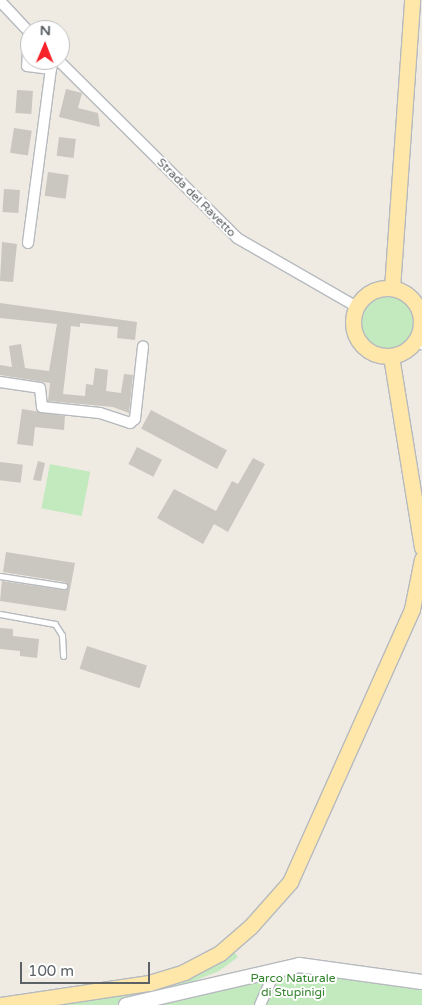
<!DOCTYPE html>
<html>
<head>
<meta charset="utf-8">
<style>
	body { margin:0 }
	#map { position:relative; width:422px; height:1005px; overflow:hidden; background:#efebe3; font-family:"Varela Round",sans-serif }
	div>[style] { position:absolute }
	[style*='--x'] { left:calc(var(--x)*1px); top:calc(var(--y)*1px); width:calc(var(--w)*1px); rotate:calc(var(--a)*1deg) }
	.green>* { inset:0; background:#c3e9be; transform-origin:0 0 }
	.round { border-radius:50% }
	.building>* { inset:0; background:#cac6c0; transform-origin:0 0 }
	.roads { filter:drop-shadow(1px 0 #b6babf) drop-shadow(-1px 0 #b6babf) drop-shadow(0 1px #b6babf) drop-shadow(0 -1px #b6babf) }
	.lane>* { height:5px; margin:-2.5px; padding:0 2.5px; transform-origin:2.5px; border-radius:2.5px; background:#fff }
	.street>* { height:10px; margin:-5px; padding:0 5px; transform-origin:5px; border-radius:5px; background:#fff }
	.secondary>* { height:14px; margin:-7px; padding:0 7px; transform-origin:7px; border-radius:7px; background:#fff }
	.primary>* { height:15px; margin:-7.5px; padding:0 7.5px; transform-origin:7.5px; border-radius:7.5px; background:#ffe7a9 }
	.primary>.ring { margin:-7.5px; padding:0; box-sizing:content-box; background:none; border:15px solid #ffe7a9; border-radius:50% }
	span { translate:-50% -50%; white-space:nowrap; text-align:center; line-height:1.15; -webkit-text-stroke:4px #fff; paint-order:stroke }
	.street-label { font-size:12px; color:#5b6165 }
	.park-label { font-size:12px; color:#33832d }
	.north { position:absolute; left:20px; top:20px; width:50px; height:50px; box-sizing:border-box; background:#fff; border:1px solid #bdc0c1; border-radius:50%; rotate:1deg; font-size:14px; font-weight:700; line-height:20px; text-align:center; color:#5b6165 }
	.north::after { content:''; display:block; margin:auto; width:18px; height:22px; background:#f7222a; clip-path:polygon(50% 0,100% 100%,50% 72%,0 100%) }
	.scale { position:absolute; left:20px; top:962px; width:130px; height:22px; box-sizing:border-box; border:2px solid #5b6165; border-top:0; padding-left:6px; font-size:15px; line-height:18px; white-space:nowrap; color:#5b6165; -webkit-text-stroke:4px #fff; paint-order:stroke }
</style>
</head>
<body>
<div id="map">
	<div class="green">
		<div class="round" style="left:361px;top:297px;width:54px;height:54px"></div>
		<div style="left:50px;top:464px;width:41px;height:45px;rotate:11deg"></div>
		<div style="clip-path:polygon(234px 952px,238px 957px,219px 971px,194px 981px,302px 966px,422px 985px,422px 1005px,43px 1005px,167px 984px,202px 971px)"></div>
	</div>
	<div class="building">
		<div style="clip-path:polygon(66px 89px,82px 93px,78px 108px,98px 113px,100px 127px,59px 117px)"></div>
		<div style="left:17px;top:90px;width:16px;height:23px;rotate:4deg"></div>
		<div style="left:14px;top:128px;width:18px;height:25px;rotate:9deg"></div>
		<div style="left:59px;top:137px;width:17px;height:19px;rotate:7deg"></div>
		<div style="left:48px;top:172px;width:21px;height:24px;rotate:8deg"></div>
		<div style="left:4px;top:189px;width:16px;height:23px;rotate:4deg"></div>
		<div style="clip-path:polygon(2px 242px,17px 244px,13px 282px,0 281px)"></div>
		<div style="clip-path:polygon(0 303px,137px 322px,135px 340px,117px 338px,118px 327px,80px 323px,80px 327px,71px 326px,63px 394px,85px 396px,86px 384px,93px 385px,95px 368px,108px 370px,106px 391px,121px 393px,124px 374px,133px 375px,129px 413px,113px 407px,48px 401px,50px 383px,0 375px,0 365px,12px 367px,9px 346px,21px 344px,25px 368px,49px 371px,57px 324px,0 318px)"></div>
		<div style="clip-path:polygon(22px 409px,65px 416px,64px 430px,35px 427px,33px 446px,17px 444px)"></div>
		<div style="left:151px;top:410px;width:86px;height:21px;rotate:28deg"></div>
		<div style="left:137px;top:447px;width:28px;height:19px;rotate:27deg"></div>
		<div style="clip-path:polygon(253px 458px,265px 464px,228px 532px,214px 524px,203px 544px,157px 518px,174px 489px,216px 511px,232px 481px,238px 484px)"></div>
		<div style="clip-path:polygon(38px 461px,45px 463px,41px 481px,33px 480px)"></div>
		<div style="left:0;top:462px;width:23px;height:18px;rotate:7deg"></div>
		<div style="clip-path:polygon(6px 552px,75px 563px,66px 611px,0 601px,2px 581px,63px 590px,68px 586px,65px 582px,3px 572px)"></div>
		<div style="clip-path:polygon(0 628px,13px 629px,13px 636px,39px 639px,37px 658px,20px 656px,20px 651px,0 649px)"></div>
		<div style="left:87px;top:646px;width:63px;height:24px;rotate:18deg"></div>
	</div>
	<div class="roads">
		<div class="lane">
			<div style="--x:0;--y:576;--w:65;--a:8.9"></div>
			<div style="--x:0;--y:614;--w:56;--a:10.3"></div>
			<div style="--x:55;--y:624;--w:13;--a:58"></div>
			<div style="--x:62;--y:635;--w:21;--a:87"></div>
		</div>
		<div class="street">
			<div style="--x:0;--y:1;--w:44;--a:46.8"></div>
			<div style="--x:29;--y:32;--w:34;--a:93"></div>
			<div style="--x:27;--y:66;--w:24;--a:7"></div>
			<div style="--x:51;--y:69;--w:6;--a:-72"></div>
			<div style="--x:58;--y:60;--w:252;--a:44.8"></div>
			<div style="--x:237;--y:238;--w:138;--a:29.9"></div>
			<div style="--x:28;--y:243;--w:176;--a:-82.5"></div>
			<div style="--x:416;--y:341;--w:7;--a:27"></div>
			<div style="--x:0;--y:382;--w:40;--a:8.5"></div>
			<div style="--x:40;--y:388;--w:19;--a:84"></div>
			<div style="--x:42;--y:407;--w:58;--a:5.9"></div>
			<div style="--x:100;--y:413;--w:32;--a:18"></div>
			<div style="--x:130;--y:423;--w:6;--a:-39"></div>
			<div style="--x:135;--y:419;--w:73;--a:-83.7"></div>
			<div style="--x:260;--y:1005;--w:39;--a:-66"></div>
		</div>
		<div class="secondary">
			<div style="--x:126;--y:1005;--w:178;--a:-13"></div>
			<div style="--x:299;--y:965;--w:124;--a:7.9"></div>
		</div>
		<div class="primary">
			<div class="ring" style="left:353px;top:288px;width:53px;height:53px"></div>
			<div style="--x:392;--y:288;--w:289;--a:-86"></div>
			<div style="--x:391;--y:356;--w:194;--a:80.8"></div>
			<div style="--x:1;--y:1005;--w:150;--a:-8.5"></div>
			<div style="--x:149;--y:983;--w:37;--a:-17"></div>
			<div style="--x:184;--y:972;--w:41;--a:-27.8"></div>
			<div style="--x:220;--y:953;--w:41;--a:-41.1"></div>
			<div style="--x:251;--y:926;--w:59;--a:-48.4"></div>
			<div style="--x:290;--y:882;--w:299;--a:-65.9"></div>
			<div style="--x:412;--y:609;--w:51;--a:-78.7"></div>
		</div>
	</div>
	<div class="street-label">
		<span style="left:196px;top:198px;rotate:45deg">Strada del Ravetto</span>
	</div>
	<div class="park-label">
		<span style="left:293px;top:986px">Parco Naturale<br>di Stupinigi</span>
	</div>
	<div class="north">N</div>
	<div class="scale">100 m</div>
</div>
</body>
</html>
